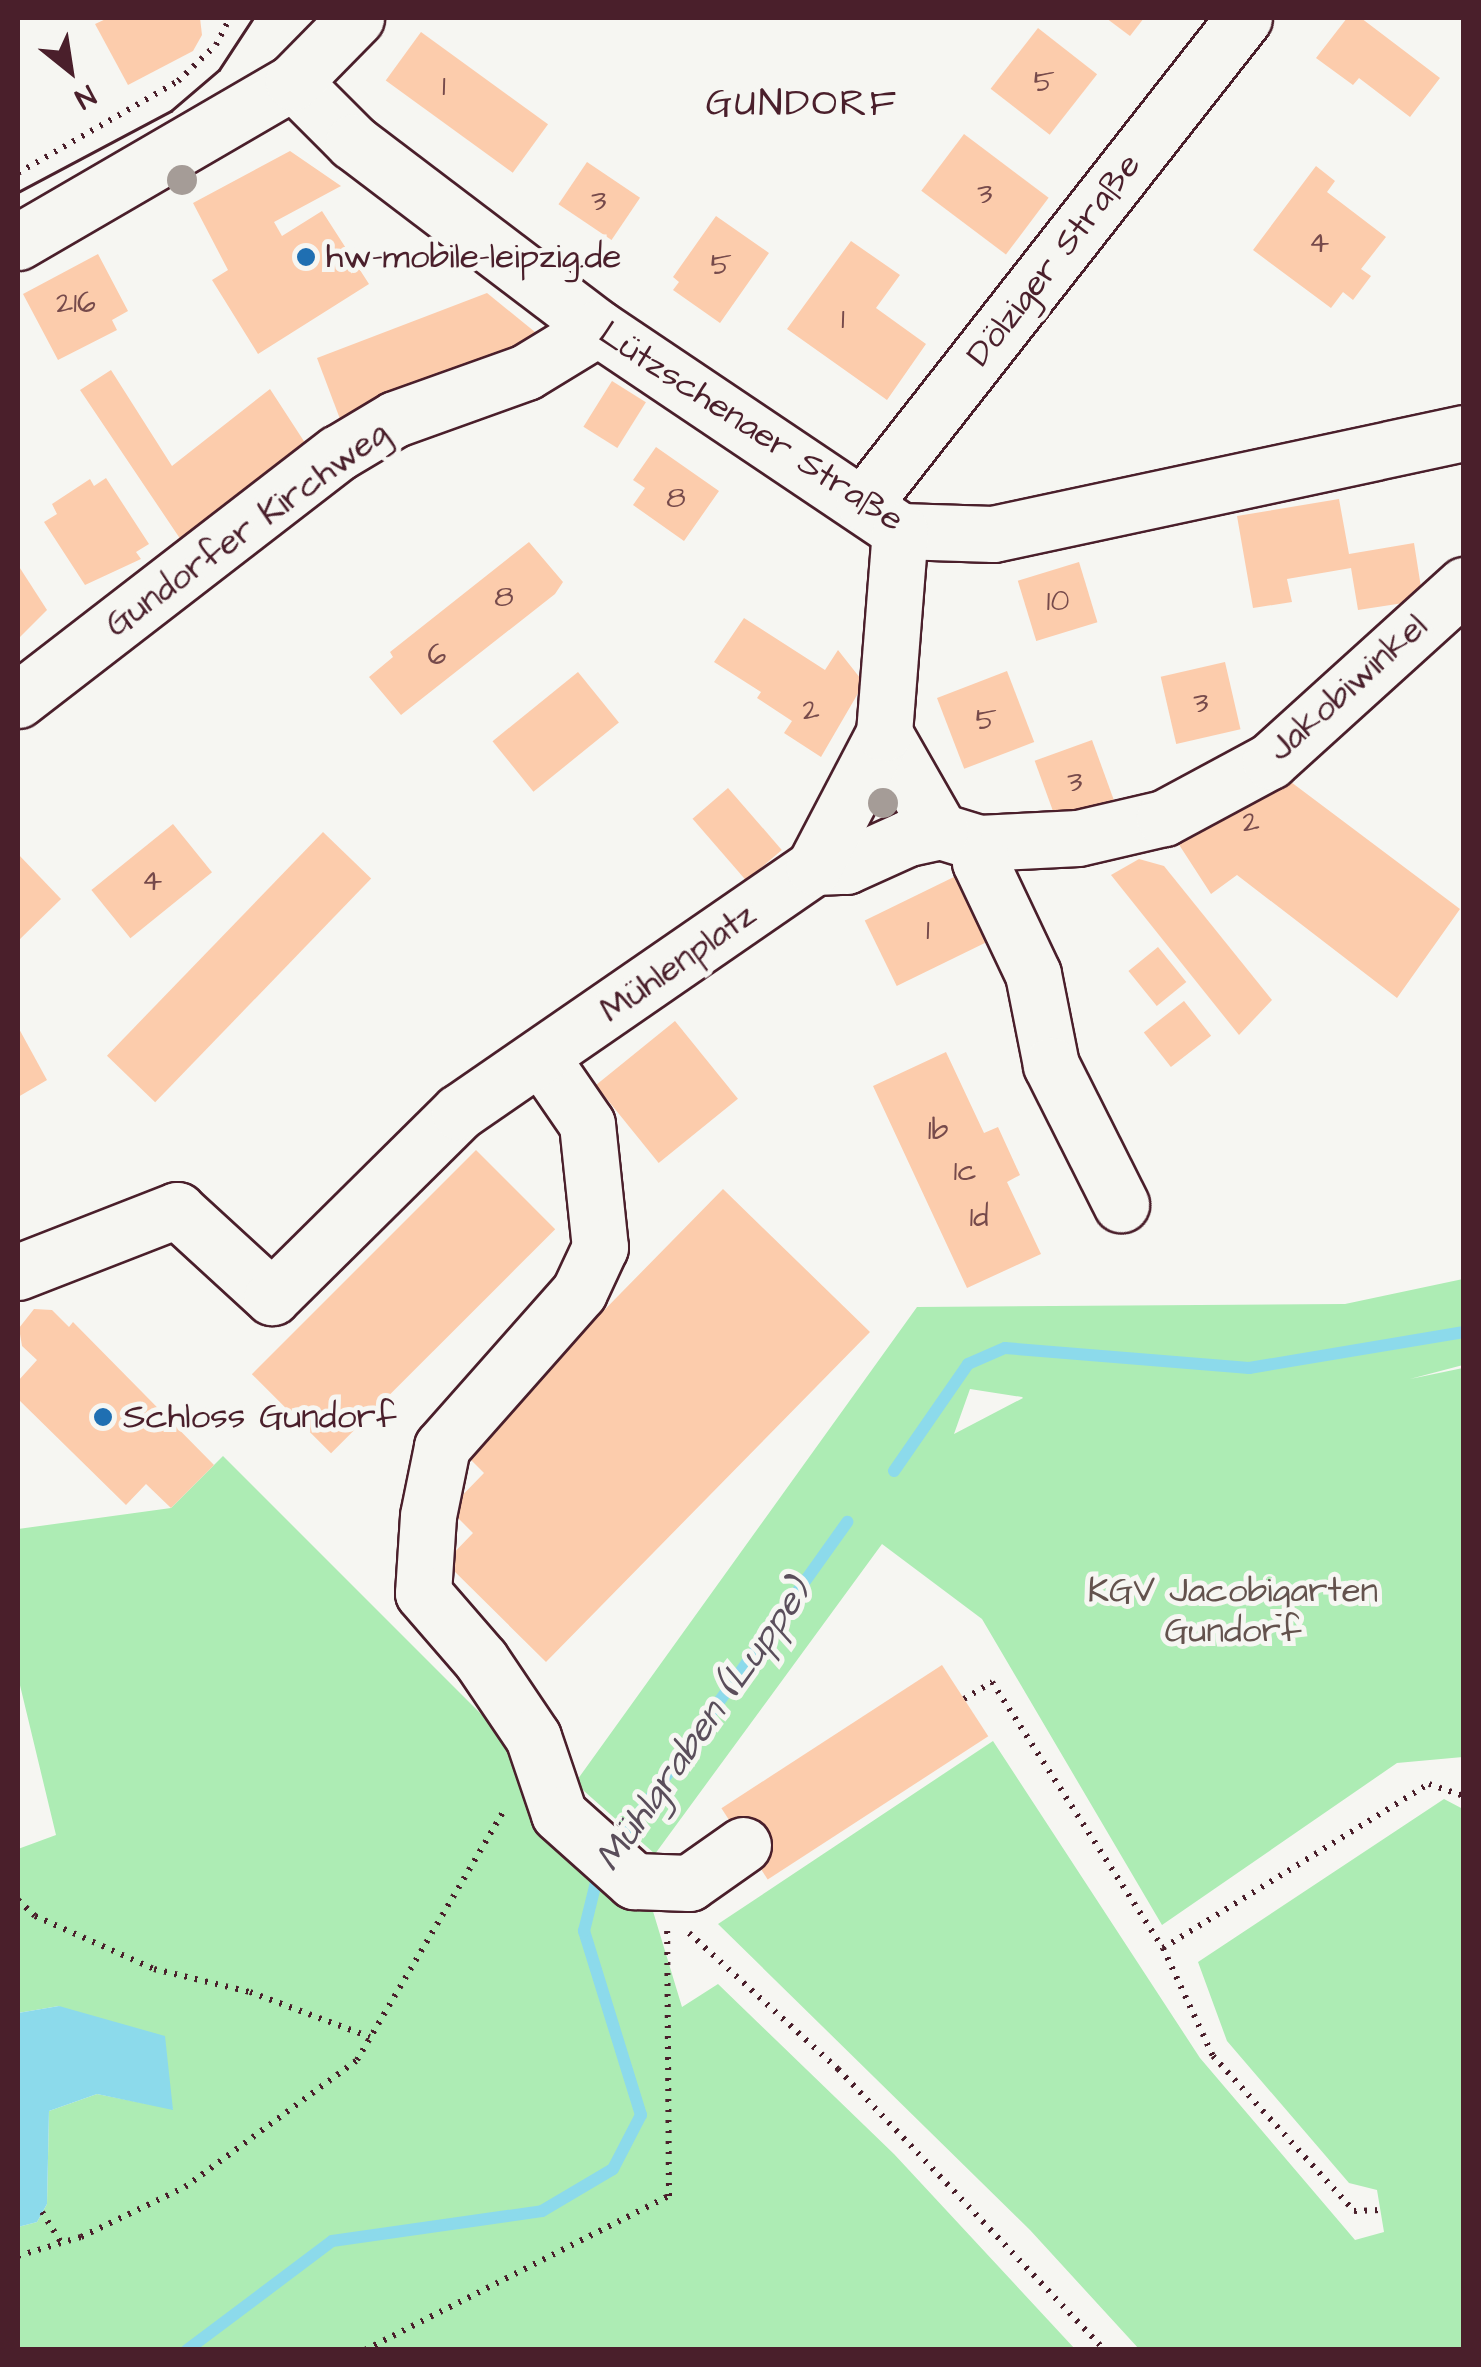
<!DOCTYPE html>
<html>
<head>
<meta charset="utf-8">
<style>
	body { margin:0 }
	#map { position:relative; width:1481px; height:2367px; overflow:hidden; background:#f6f6f2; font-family:"Architects Daughter",sans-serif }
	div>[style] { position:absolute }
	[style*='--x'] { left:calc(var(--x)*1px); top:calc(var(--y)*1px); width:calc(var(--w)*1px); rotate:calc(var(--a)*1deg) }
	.green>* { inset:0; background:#adecb4 }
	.water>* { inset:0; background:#8cdaeb }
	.stream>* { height:12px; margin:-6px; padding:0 6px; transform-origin:6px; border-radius:6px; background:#8cdaeb }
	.building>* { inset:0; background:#fcccac; transform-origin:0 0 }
	.path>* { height:6px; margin-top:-3px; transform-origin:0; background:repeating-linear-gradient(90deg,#4a1f2b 0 2.5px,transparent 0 10.5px) }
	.roads { filter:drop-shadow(2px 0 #4a1f2b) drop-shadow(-2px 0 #4a1f2b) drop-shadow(0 2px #4a1f2b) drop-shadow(0 -2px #4a1f2b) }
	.minor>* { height:55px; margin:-27.5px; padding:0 27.5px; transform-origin:27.5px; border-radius:27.5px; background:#f6f6f2 }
	.tram>* { height:2.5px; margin:-1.25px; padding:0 1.25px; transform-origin:1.25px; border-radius:1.25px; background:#4a1f2b }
	.trees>* { width:30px; height:30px; margin:-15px; border-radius:50%; background:#a59c97 }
	.dots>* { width:28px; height:28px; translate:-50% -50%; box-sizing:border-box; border:5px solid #f6f6f2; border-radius:50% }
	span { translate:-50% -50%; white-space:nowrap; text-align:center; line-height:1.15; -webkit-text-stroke:10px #f6f6f2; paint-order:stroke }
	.number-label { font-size:30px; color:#764a4b }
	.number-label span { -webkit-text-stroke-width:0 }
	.poi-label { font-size:35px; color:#4a1f2b }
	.left { translate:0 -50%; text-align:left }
	.street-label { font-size:35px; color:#4a1f2b }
	.park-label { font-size:35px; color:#63524d }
	.neighbourhood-label { font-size:38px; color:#4a1f2b; letter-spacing:2.5px }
	.water-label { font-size:38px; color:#5a4e5b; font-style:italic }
	.frame { position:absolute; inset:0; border:20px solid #4a1f2b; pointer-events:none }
	.north { position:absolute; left:20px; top:20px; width:100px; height:100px; -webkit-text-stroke:8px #f6f6f2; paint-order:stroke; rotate:150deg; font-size:28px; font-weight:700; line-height:40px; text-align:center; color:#4a1f2b }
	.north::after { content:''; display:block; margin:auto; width:35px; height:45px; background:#4a1f2b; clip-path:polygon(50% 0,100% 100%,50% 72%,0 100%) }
</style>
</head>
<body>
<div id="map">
	<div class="green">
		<div style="clip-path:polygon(evenodd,1463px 1279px,1463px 1365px,1410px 1379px,1463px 1368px,1463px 1757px,1397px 1763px,1162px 1925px,982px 1619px,882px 1544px,655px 1854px,575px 1783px,917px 1307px,1345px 1304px,1463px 1279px,970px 1389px,1022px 1397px,1023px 1398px,954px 1434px,970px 1389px)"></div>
		<div style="clip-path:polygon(223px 1456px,642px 1875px,682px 2007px,718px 1984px,894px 2154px,1075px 2349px,18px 2349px,18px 2227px,37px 2222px,47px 2204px,49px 2111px,97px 2094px,173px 2109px,59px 2006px,18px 2013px,18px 1849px,56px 1835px,18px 1677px,18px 1529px,171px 1508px)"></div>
		<div style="clip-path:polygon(993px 1741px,1200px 2058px,1355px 2240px,1384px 2232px,1377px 2190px,1349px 2183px,1227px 2041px,1198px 1962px,1444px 1799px,1463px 1809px,1463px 2349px,1139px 2349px,1030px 2230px,718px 1924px)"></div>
	</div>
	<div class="water">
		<div style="clip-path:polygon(59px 2006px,165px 2036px,173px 2110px,97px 2094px,49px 2111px,47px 2204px,37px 2222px,18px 2227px,18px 2013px)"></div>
	</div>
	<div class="stream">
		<div style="--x:894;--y:1471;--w:130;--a:-55.3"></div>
		<div style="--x:968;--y:1364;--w:40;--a:-23.4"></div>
		<div style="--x:1005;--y:1348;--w:245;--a:4.7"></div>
		<div style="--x:1249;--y:1368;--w:218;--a:-9.5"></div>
		<div style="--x:614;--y:1849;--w:402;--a:-54.5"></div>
		<div style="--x:187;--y:2350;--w:181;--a:-36.9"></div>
		<div style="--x:332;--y:2241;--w:212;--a:-8.1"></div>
		<div style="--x:542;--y:2211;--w:82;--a:-30.6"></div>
		<div style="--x:613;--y:2169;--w:61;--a:-62.6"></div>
		<div style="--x:641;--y:2115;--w:193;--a:-107.2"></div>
		<div style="--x:584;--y:1931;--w:63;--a:-76.2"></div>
	</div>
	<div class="building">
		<div style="clip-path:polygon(108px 18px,200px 18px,202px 35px,193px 51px,128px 85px,95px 24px)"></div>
		<div style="clip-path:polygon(1106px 18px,1144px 18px,1130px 36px)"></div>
		<div style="clip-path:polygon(1347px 18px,1361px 18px,1440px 78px,1410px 117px,1359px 78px,1353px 85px,1316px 58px)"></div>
		<div style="left:1038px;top:28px;width:75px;height:77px;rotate:38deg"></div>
		<div style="left:421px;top:32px;width:157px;height:60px;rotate:36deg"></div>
		<div style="left:964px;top:134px;width:106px;height:71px;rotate:37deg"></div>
		<div style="clip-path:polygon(290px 151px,341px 186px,274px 222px,282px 236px,322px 211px,369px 284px,258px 354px,212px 280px,228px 270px,193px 203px)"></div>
		<div style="left:587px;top:162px;width:64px;height:51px;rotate:34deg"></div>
		<div style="clip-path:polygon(1316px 166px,1335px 181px,1327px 192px,1386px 237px,1361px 269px,1371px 276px,1353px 300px,1343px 292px,1331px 308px,1253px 250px)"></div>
		<div style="clip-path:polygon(716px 216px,769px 253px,720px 323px,673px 290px,679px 282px,673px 277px)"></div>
		<div style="clip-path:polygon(851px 241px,900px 275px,876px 308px,926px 344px,887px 400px,787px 329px)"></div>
		<div style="clip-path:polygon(98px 254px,128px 311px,112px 320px,117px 330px,58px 360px,23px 294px)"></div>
		<div style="clip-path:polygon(487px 293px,535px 332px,522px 349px,340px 419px,317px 358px)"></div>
		<div style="clip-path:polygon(111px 370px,172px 466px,270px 389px,311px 452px,185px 546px,80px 390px)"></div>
		<div style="left:612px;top:381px;width:40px;height:54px;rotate:32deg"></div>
		<div style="clip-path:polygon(656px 447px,719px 491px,684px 541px,633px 505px,645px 488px,633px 480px)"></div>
		<div style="clip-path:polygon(106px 478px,149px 544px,136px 552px,141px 559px,85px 585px,44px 522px,57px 514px,52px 504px,90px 479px,94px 486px)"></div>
		<div style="clip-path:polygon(1339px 499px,1349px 554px,1414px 543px,1423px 600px,1358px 610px,1351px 568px,1287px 579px,1292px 602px,1253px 608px,1237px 516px)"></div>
		<div style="clip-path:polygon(529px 542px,563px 582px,555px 594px,401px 715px,369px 677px,393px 657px,390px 652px)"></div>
		<div style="left:1079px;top:562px;width:63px;height:64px;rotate:73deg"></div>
		<div style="clip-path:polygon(18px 565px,47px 610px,18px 639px)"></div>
		<div style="clip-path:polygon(744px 618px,825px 670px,838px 650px,864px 683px,821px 757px,784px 733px,792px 721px,757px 698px,761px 692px,714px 662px)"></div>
		<div style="left:1225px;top:662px;width:69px;height:66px;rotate:77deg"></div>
		<div style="left:1007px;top:671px;width:76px;height:75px;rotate:69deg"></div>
		<div style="left:578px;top:672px;width:65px;height:110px;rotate:51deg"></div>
		<div style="left:1092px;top:740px;width:67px;height:61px;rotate:70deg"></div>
		<div style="clip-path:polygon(1279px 773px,1460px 909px,1397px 998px,1237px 875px,1211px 894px,1176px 840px)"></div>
		<div style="left:728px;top:788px;width:82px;height:47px;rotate:49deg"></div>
		<div style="left:173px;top:824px;width:62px;height:105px;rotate:51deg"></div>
		<div style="left:323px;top:832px;width:67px;height:311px;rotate:44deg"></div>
		<div style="clip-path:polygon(18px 854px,61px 899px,18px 941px)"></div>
		<div style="clip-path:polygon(1139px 859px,1164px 866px,1272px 1000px,1239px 1035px,1111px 875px)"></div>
		<div style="left:960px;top:874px;width:73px;height:106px;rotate:64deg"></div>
		<div style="left:1158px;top:947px;width:45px;height:38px;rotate:51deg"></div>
		<div style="left:1184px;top:1001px;width:44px;height:51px;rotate:52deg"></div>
		<div style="left:675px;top:1021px;width:100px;height:102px;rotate:51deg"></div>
		<div style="clip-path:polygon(18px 1027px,47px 1080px,18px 1097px)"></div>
		<div style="clip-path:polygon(946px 1052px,984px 1133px,998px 1127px,1020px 1175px,1007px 1182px,1041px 1254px,967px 1288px,873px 1086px)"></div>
		<div style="left:476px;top:1150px;width:112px;height:317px;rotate:45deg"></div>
		<div style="clip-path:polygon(723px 1189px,870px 1332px,546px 1662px,445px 1562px,473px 1533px,449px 1509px,484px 1473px,464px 1453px)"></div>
		<div style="clip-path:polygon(34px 1309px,52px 1310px,69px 1327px,73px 1322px,214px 1465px,171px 1508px,146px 1484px,126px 1505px,18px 1399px,18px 1381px,37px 1360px,22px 1346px,19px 1328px)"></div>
		<div style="left:942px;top:1665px;width:85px;height:263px;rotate:57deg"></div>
	</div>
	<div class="path">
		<div style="--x:18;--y:173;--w:185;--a:-29.9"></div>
		<div style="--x:178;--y:81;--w:52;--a:-43.5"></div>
		<div style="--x:216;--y:45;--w:30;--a:-63"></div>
		<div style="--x:964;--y:1699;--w:33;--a:-31"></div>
		<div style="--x:992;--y:1682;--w:316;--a:57.3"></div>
		<div style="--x:1163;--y:1948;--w:312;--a:-31.7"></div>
		<div style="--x:1429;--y:1784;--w:37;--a:19"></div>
		<div style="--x:18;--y:1900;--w:23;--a:43"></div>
		<div style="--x:35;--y:1916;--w:130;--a:24"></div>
		<div style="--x:154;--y:1969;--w:99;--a:13.5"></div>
		<div style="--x:250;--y:1992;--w:128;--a:20.6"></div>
		<div style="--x:689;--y:1933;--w:202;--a:42.4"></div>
		<div style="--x:838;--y:2069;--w:388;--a:46.5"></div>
		<div style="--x:1163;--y:1948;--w:119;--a:65.2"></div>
		<div style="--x:1213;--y:2056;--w:210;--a:47.7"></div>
		<div style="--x:1354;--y:2211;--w:27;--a:-2"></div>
		<div style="--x:42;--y:2212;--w:36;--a:58"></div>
		<div style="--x:18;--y:2256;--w:66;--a:-16.8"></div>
		<div style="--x:81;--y:2237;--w:115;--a:-25.7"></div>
		<div style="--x:185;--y:2187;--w:214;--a:-36.4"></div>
		<div style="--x:357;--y:2060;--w:291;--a:-59.5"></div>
		<div style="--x:365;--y:2350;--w:341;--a:-26.9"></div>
		<div style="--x:669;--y:2196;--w:268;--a:-90.4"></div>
	</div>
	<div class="roads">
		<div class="minor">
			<div style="--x:293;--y:82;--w:85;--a:45"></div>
			<div style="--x:353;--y:142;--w:308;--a:37.2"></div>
			<div style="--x:598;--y:328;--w:364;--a:33.9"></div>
			<div style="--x:900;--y:531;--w:93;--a:1.8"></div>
			<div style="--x:993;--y:534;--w:482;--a:-12.1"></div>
			<div style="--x:18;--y:242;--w:318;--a:-30.2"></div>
			<div style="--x:293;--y:82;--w:90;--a:-45.5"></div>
			<div style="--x:864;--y:503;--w:616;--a:-51.92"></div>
			<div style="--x:18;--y:700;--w:404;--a:-37.7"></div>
			<div style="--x:338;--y:453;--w:66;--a:-30.8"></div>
			<div style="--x:395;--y:419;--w:139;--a:-19.7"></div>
			<div style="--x:526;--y:372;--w:84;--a:-31.4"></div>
			<div style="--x:940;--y:831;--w:41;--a:17.1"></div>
			<div style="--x:979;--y:843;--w:99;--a:-2.9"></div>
			<div style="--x:1078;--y:838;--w:88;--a:-13.1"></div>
			<div style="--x:1164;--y:818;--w:120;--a:-28.3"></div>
			<div style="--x:1270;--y:761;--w:262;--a:-42.2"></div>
			<div style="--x:979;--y:843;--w:19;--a:87"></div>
			<div style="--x:980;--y:862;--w:124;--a:64.7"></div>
			<div style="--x:1033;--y:974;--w:93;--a:78.8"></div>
			<div style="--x:1051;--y:1065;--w:156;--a:63.3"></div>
			<div style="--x:814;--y:867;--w:32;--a:-2"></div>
			<div style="--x:846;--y:866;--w:68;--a:-24.3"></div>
			<div style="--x:908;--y:838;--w:33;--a:-12"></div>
			<div style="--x:940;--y:831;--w:113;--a:-119.7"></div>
			<div style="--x:541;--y:1057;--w:81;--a:55.5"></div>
			<div style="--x:587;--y:1124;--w:124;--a:84"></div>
			<div style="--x:600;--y:1247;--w:50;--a:115"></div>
			<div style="--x:579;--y:1292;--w:207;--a:131.5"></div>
			<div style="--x:442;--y:1447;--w:70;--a:101.5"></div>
			<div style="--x:428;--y:1516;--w:77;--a:93.7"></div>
			<div style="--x:423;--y:1593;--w:89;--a:49.1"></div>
			<div style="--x:481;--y:1660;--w:93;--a:56"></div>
			<div style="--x:533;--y:1737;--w:81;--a:71.3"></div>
			<div style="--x:559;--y:1814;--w:101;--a:41.8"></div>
			<div style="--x:634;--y:1881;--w:55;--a:2.1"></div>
			<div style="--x:689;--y:1883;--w:66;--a:-35.1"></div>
			<div style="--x:18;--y:1272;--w:171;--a:-21.3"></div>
			<div style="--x:177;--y:1210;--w:129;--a:42.5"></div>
			<div style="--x:272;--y:1297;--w:263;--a:-44.7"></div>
			<div style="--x:459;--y:1112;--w:431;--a:-34.6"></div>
			<div style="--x:814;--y:867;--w:151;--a:-62.4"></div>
			<div style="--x:884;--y:733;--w:203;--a:-85.5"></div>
		</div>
	</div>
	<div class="tram">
		<div style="--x:18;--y:192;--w:173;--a:-27.9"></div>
		<div style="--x:171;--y:111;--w:63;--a:-40.5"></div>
		<div style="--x:219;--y:70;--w:62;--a:-56.8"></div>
	</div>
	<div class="trees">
		<div style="left:182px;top:180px"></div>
		<div style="left:883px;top:803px"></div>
	</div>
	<div class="dots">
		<div style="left:306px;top:257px;background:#1f6fb2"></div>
		<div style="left:103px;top:1417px;background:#1f6fb2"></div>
	</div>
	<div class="number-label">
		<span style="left:1044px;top:82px">5</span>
		<span style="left:444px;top:86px">1</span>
		<span style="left:985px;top:194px">3</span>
		<span style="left:599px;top:201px">3</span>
		<span style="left:1319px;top:243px">4</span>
		<span style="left:721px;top:265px">5</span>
		<span style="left:76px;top:303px">216</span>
		<span style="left:843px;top:319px">1</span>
		<span style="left:676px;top:498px">8</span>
		<span style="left:504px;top:597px">8</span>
		<span style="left:1058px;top:601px">10</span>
		<span style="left:437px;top:655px">6</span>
		<span style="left:1201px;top:703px">3</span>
		<span style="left:811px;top:710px">2</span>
		<span style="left:986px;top:720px">5</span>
		<span style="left:1075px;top:782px">3</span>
		<span style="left:1251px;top:822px">2</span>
		<span style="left:152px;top:881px">4</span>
		<span style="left:928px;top:930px">1</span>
		<span style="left:938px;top:1130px">1b</span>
		<span style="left:965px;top:1171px">1c</span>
		<span style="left:979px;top:1217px">1d</span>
	</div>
	<div class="poi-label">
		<span class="left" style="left:326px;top:257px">hw-mobile-leipzig.de</span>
		<span class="left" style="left:123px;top:1417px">Schloss Gundorf</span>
	</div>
	<div class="street-label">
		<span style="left:1054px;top:260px;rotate:-52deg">Dölziger Straße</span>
		<span style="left:751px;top:427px;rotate:33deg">Lützschenaer Straße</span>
		<span style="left:247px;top:529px;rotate:-36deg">Gundorfer Kirchweg</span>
		<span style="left:1348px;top:688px;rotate:-42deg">Jakobiwinkel</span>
		<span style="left:678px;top:963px;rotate:-35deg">Mühlenplatz</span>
	</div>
	<div class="park-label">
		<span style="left:1233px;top:1611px">KGV Jacobigarten<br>Gundorf</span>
	</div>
	<div class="neighbourhood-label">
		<span style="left:802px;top:105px">GUNDORF</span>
	</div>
	<div class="water-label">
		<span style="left:704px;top:1726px;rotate:-55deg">Mühlgraben (Luppe)</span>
	</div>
	<div class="frame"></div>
	<div class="north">N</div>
</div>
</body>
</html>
